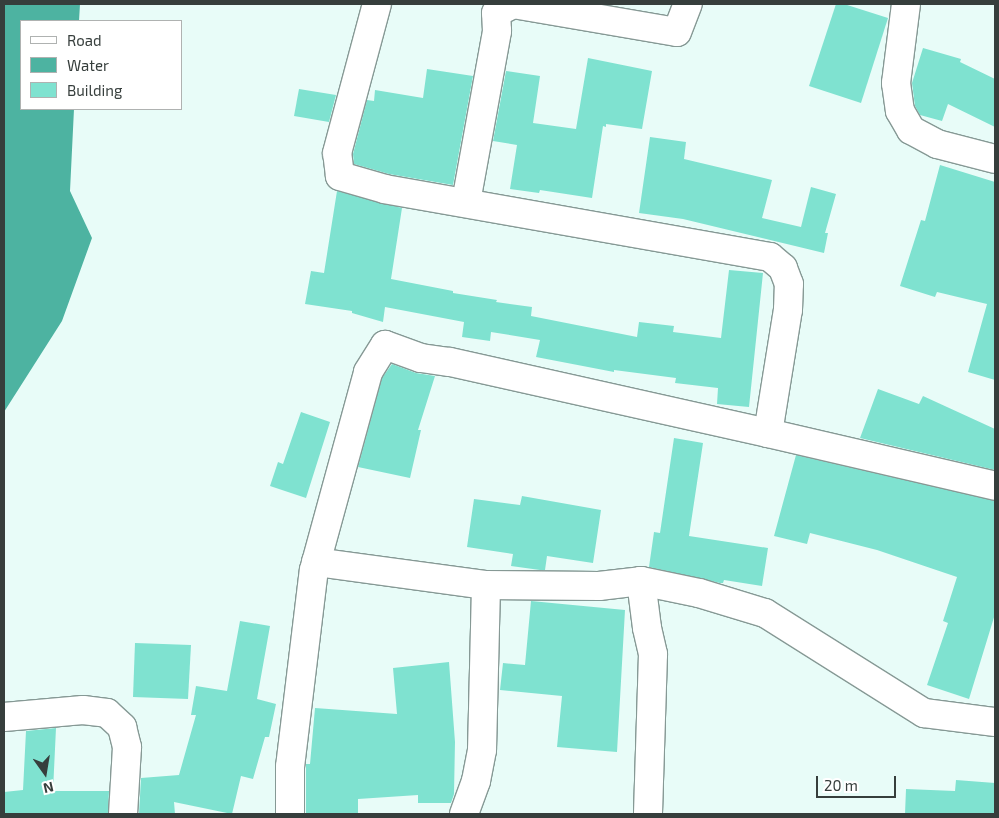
<!DOCTYPE html>
<html>
<head>
<meta charset="utf-8">
<style>
	body { margin:0 }
	#map { position:relative; width:999px; height:818px; overflow:hidden; background:#e8fcf8; font-family:"Exo 2",sans-serif }
	div>[style] { position:absolute }
	[style*='--x'] { left:calc(var(--x)*1px); top:calc(var(--y)*1px); width:calc(var(--w)*1px); rotate:calc(var(--a)*1deg) }
	.water>* { inset:0; background:#4db3a1 }
	.building>* { inset:0; background:#7fe2d0 }
	.roads { filter:drop-shadow(1px 0 #869995) drop-shadow(-1px 0 #869995) drop-shadow(0 1px #869995) drop-shadow(0 -1px #869995) }
	.street>* { height:28px; margin:-14px; padding:0 14px; transform-origin:14px; border-radius:14px; background:#fff }
	span { translate:-50% -50%; white-space:nowrap; text-align:center; line-height:1.15; -webkit-text-stroke:4px #fff; paint-order:stroke }
	.frame { position:absolute; inset:0; border:5px solid #363e3c; pointer-events:none }
	.legend { position:absolute; left:20px; top:20px; width:162px; height:90px; box-sizing:border-box; background:#fff; border:1px solid #afb2b1; margin:0; padding:6px 9px; list-style:none; font-size:15px; color:#363e3c }
	.legend li { display:flex; align-items:center; gap:10px; height:25px }
	.legend b { width:25px; border:1px solid #afb2b1 }
	.north { position:absolute; left:20px; top:748px; width:50px; height:50px; -webkit-text-stroke:4px #fff; paint-order:stroke; rotate:167deg; font-size:14px; font-weight:700; line-height:20px; text-align:center; color:#363e3c }
	.north::after { content:''; display:block; margin:auto; width:18px; height:22px; background:#363e3c; clip-path:polygon(50% 0,100% 100%,50% 72%,0 100%) }
	.scale { position:absolute; left:816px; top:776px; width:80px; height:22px; box-sizing:border-box; border:2px solid #363e3c; border-top:0; padding-left:6px; font-size:15px; line-height:18px; white-space:nowrap; color:#363e3c; -webkit-text-stroke:4px #fff; paint-order:stroke }
</style>
</head>
<body>
<div id="map">
	<div class="water">
		<div style="clip-path:polygon(4px 4px,80px 4px,79px 21px,21px 21px,21px 109px,74px 109px,70px 191px,92px 238px,62px 321px,4px 412px)"></div>
	</div>
	<div class="building">
		<div style="clip-path:polygon(836px 4px,844px 4px,888px 18px,861px 103px,809px 86px)"></div>
		<div style="clip-path:polygon(923px 48px,961px 59px,960px 62px,995px 79px,995px 127px,948px 104px,942px 121px,920px 115px,915px 106px,912px 83px)"></div>
		<div style="clip-path:polygon(588px 58px,652px 71px,642px 129px,606px 124px,606px 127px,603px 126px,592px 198px,540px 190px,539px 193px,510px 189px,517px 145px,493px 141px,506px 71px,540px 76px,533px 123px,576px 129px)"></div>
		<div style="clip-path:polygon(427px 69px,473px 76px,453px 185px,389px 174px,354px 164px,353px 154px,367px 100px,374px 101px,375px 90px,423px 98px)"></div>
		<div style="clip-path:polygon(299px 89px,336px 95px,329px 122px,294px 116px)"></div>
		<div style="clip-path:polygon(650px 137px,686px 142px,684px 159px,772px 180px,762px 218px,801px 227px,811px 187px,836px 194px,825px 233px,828px 233px,824px 253px,683px 219px,639px 213px)"></div>
		<div style="clip-path:polygon(940px 165px,995px 182px,995px 380px,968px 372px,987px 304px,937px 292px,935px 297px,900px 286px,921px 220px,925px 221px)"></div>
		<div style="clip-path:polygon(337px 191px,402px 208px,391px 279px,453px 291px,453px 293px,497px 300px,496px 302px,532px 307px,531px 316px,637px 337px,639px 322px,674px 326px,673px 332px,721px 338px,729px 270px,763px 273px,749px 407px,717px 404px,718px 388px,675px 383px,676px 378px,614px 370px,614px 372px,536px 357px,540px 340px,491px 332px,490px 341px,462px 337px,464px 322px,385px 307px,383px 322px,352px 313px,352px 311px,305px 304px,311px 271px,324px 273px)"></div>
		<div style="clip-path:polygon(392px 364px,416px 373px,435px 376px,418px 430px,421px 430px,410px 478px,358px 467px,382px 378px)"></div>
		<div style="clip-path:polygon(878px 389px,919px 404px,923px 396px,995px 429px,995px 470px,860px 438px)"></div>
		<div style="clip-path:polygon(301px 412px,330px 422px,306px 498px,270px 486px,278px 462px,283px 464px)"></div>
		<div style="clip-path:polygon(674px 438px,703px 443px,689px 536px,768px 548px,762px 586px,724px 580px,723px 583px,720px 583px,649px 567px,654px 532px,660px 533px)"></div>
		<div style="clip-path:polygon(796px 455px,995px 501px,995px 614px,969px 699px,927px 685px,948px 623px,943px 621px,957px 577px,877px 550px,810px 533px,807px 544px,774px 536px)"></div>
		<div style="clip-path:polygon(522px 496px,601px 510px,593px 563px,547px 556px,545px 570px,540px 570px,511px 566px,513px 554px,467px 547px,474px 499px,520px 505px)"></div>
		<div style="clip-path:polygon(531px 601px,625px 610px,617px 752px,557px 747px,562px 696px,500px 690px,503px 663px,525px 665px)"></div>
		<div style="clip-path:polygon(240px 621px,270px 626px,257px 699px,276px 704px,269px 737px,265px 737px,253px 779px,241px 776px,232px 814px,174px 802px,175px 814px,139px 814px,141px 778px,179px 775px,196px 715px,191px 715px,196px 686px,227px 691px)"></div>
		<div style="clip-path:polygon(135px 643px,191px 645px,188px 699px,133px 697px)"></div>
		<div style="clip-path:polygon(449px 662px,455px 742px,454px 794px,451px 803px,418px 803px,418px 795px,358px 799px,358px 814px,306px 814px,306px 764px,310px 764px,315px 708px,397px 714px,393px 668px)"></div>
		<div style="clip-path:polygon(56px 728px,53px 791px,109px 791px,108px 814px,4px 814px,4px 792px,23px 790px,26px 731px)"></div>
		<div style="clip-path:polygon(956px 780px,995px 783px,995px 814px,905px 814px,906px 789px,955px 791px)"></div>
	</div>
	<div class="roads">
		<div class="street">
			<div style="--x:906;--y:4;--w:80;--a:97.2"></div>
			<div style="--x:896;--y:83;--w:28;--a:82"></div>
			<div style="--x:900;--y:111;--w:22;--a:60"></div>
			<div style="--x:911;--y:130;--w:30;--a:28"></div>
			<div style="--x:937;--y:144;--w:60;--a:14.5"></div>
			<div style="--x:466;--y:202;--w:174;--a:-79.7"></div>
			<div style="--x:497;--y:31;--w:18;--a:-93"></div>
			<div style="--x:496;--y:13;--w:19;--a:-28"></div>
			<div style="--x:513;--y:4;--w:166;--a:9.7"></div>
			<div style="--x:677;--y:32;--w:30;--a:-69"></div>
			<div style="--x:768;--y:433;--w:233;--a:13.1"></div>
			<div style="--x:316;--y:562;--w:172;--a:7.7"></div>
			<div style="--x:486;--y:585;--w:113;--a:0.5"></div>
			<div style="--x:599;--y:586;--w:42;--a:-6.8"></div>
			<div style="--x:641;--y:581;--w:47;--a:82.7"></div>
			<div style="--x:647;--y:628;--w:27;--a:77"></div>
			<div style="--x:653;--y:654;--w:160;--a:91.8"></div>
			<div style="--x:641;--y:581;--w:59;--a:11.7"></div>
			<div style="--x:699;--y:593;--w:69;--a:16.9"></div>
			<div style="--x:765;--y:613;--w:188;--a:32.2"></div>
			<div style="--x:924;--y:713;--w:72;--a:7.2"></div>
			<div style="--x:4;--y:717;--w:79;--a:-5.1"></div>
			<div style="--x:83;--y:710;--w:24;--a:7"></div>
			<div style="--x:107;--y:713;--w:21;--a:43"></div>
			<div style="--x:122;--y:727;--w:21;--a:76"></div>
			<div style="--x:127;--y:747;--w:67;--a:93.4"></div>
			<div style="--x:290;--y:814;--w:47;--a:-90"></div>
			<div style="--x:290;--y:767;--w:198;--a:-83.1"></div>
			<div style="--x:314;--y:570;--w:205;--a:-74.7"></div>
			<div style="--x:368;--y:372;--w:32;--a:-58"></div>
			<div style="--x:385;--y:345;--w:38;--a:20"></div>
			<div style="--x:421;--y:358;--w:29;--a:8"></div>
			<div style="--x:450;--y:362;--w:326;--a:12.6"></div>
			<div style="--x:768;--y:433;--w:125;--a:-80.8"></div>
			<div style="--x:788;--y:310;--w:26;--a:-88"></div>
			<div style="--x:789;--y:284;--w:17;--a:-111"></div>
			<div style="--x:783;--y:268;--w:17;--a:-140"></div>
			<div style="--x:770;--y:257;--w:391;--a:-170"></div>
			<div style="--x:385;--y:189;--w:47;--a:-163.9"></div>
			<div style="--x:340;--y:176;--w:23;--a:-97"></div>
			<div style="--x:337;--y:153;--w:154;--a:-75"></div>
			<div style="--x:464;--y:814;--w:35;--a:-70"></div>
			<div style="--x:476;--y:781;--w:32;--a:-79"></div>
			<div style="--x:482;--y:750;--w:165;--a:-88.6"></div>
		</div>
	</div>
	<div class="frame"></div>
	<ul class="legend">
	<li><b style="height:6px;background:#fff"></b>Road</li>
	<li><b style="height:14px;background:#4db3a1"></b>Water</li>
	<li><b style="height:14px;background:#7fe2d0"></b>Building</li>
	</ul>
	<div class="north">N</div>
	<div class="scale">20 m</div>
</div>
</body>
</html>
